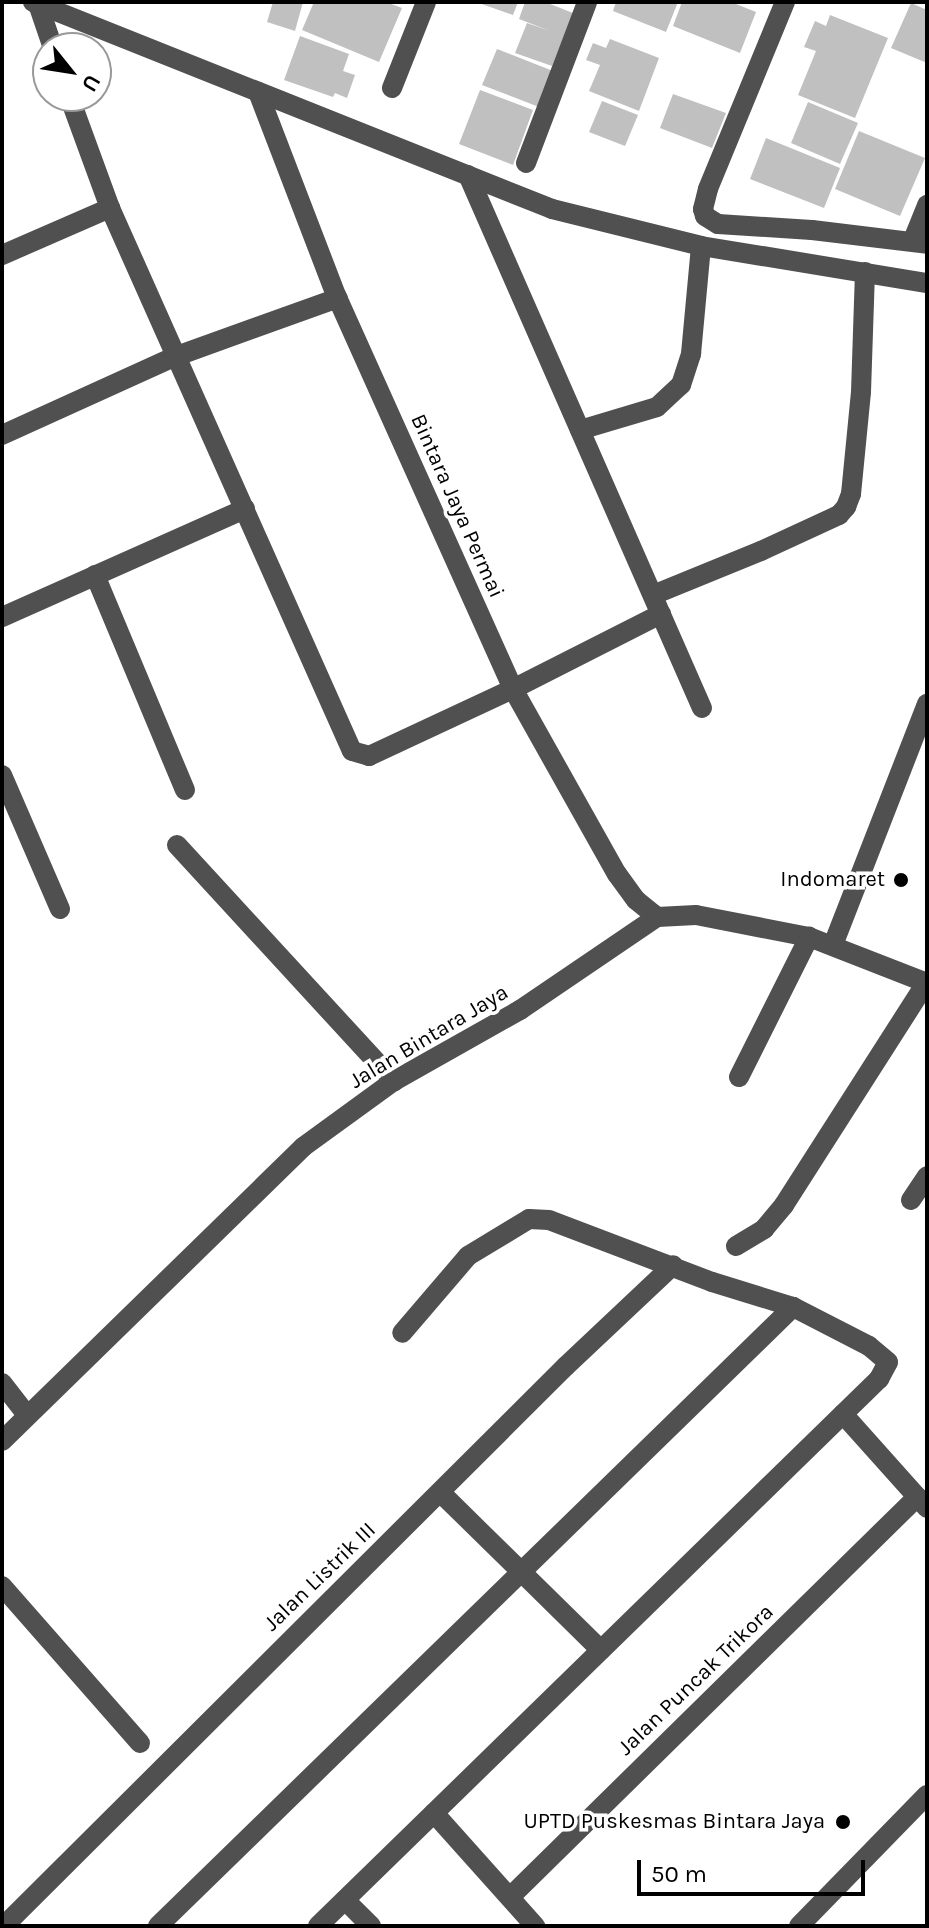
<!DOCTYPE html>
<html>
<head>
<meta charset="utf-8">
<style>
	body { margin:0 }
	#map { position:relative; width:929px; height:1928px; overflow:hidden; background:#fff; font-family:Karla,sans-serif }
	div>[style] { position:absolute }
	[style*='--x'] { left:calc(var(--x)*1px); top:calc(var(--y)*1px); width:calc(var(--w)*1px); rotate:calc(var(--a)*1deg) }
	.building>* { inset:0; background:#c0c0c0 }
	.minor>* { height:20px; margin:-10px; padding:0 10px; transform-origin:10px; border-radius:10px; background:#505050 }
	.dots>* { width:22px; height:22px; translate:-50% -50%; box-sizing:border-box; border:4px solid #fff; border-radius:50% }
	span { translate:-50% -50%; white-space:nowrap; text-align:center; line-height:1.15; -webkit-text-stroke:7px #fff; paint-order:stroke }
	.street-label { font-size:22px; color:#000 }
	.poi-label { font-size:22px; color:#000 }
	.right { translate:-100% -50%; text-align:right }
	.frame { position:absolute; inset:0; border:4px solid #000; pointer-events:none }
	.north { position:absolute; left:32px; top:32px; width:80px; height:80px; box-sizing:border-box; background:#fff; border:2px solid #999; border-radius:50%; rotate:120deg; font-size:22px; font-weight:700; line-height:32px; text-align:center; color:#000 }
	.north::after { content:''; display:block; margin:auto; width:28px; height:36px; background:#000; clip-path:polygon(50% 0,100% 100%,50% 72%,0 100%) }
	.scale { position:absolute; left:637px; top:1860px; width:228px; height:36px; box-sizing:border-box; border:4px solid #000; border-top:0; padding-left:10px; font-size:24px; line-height:28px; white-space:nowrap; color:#000; -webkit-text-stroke:6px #fff; paint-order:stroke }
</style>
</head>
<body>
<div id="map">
	<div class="building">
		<div style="clip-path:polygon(273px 2px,303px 2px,295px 31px,267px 22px)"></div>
		<div style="clip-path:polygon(314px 2px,386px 2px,402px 8px,379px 62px,302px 30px)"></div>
		<div style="clip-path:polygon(476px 2px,518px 2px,513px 15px)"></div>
		<div style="clip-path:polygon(525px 2px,545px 2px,573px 13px,552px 66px,515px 53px,527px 23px,550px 31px,519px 19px)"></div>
		<div style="clip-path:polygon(616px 2px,678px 2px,666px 32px,613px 11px)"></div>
		<div style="clip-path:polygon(682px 2px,731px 2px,756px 12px,740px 53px,673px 26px)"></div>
		<div style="clip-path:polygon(911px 3px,927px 10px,927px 63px,891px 48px)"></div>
		<div style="clip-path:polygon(830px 15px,888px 38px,855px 118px,798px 95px,816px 51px,804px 47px,815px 21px,826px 26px)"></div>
		<div style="clip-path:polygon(300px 36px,349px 54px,343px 71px,355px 75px,347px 98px,335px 93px,333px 97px,284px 80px)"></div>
		<div style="clip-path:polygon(610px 39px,659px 58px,639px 111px,589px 91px,600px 65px,586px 60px,593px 43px,606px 48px)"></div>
		<div style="clip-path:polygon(497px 49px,553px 71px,539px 107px,482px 85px)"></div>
		<div style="clip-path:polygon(480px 90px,533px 110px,513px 165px,459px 144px)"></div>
		<div style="clip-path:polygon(673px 94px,726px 113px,712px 148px,660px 128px)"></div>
		<div style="clip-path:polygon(602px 101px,638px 115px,625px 146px,589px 132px)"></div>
		<div style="clip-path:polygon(808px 102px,858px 123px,840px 164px,791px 143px)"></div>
		<div style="clip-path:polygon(859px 131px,925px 158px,900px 216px,835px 189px)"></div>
		<div style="clip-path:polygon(766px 138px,840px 168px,824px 208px,750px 179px)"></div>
	</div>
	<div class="minor">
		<div style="--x:33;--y:2;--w:559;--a:21.74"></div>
		<div style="--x:552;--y:209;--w:154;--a:13.9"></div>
		<div style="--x:701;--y:246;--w:229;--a:9.3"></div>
		<div style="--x:785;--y:2;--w:202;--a:112.4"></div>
		<div style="--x:708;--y:189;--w:21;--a:104"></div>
		<div style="--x:703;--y:209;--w:7;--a:74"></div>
		<div style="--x:705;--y:216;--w:15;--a:32"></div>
		<div style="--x:718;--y:224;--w:94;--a:3.7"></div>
		<div style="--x:812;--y:230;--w:116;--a:6.9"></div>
		<div style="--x:38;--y:4;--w:46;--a:71.2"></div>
		<div style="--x:392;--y:88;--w:92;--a:-68.4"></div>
		<div style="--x:258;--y:92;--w:217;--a:69"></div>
		<div style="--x:336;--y:295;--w:432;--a:65.8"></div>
		<div style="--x:513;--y:689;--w:212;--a:60.7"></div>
		<div style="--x:617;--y:874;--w:32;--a:54"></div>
		<div style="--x:636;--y:900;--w:27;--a:39"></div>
		<div style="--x:69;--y:96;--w:119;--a:69.9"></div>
		<div style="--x:110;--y:208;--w:594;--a:65.98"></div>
		<div style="--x:352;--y:751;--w:18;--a:16"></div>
		<div style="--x:369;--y:756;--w:159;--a:-25"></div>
		<div style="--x:513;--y:689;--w:166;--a:-26.9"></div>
		<div style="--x:526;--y:163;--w:172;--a:-69.2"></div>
		<div style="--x:468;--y:175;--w:582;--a:66.3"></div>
		<div style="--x:913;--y:240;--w:38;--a:-68"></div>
		<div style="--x:2;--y:255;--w:118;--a:-23.5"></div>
		<div style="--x:580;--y:430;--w:80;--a:-16.6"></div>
		<div style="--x:657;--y:407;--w:33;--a:-43"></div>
		<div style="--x:681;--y:385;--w:33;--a:-72"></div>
		<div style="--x:691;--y:354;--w:108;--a:-84.7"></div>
		<div style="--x:2;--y:435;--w:189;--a:-24.4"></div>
		<div style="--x:174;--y:357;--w:174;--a:-19.8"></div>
		<div style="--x:95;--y:575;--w:233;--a:67.3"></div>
		<div style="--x:653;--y:595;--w:117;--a:-22.2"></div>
		<div style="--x:761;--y:551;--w:86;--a:-24.8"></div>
		<div style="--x:839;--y:515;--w:11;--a:-49"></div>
		<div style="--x:846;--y:507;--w:14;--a:-69"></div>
		<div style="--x:851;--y:494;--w:102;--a:-84.4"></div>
		<div style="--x:861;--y:392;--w:120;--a:-88.1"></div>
		<div style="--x:2;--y:617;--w:266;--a:-24"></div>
		<div style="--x:2;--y:775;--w:146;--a:66.6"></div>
		<div style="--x:177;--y:845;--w:321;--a:47.4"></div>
		<div style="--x:833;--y:945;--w:259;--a:-68.7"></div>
		<div style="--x:739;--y:1077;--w:157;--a:-63.4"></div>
		<div style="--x:911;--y:1200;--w:29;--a:-56"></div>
		<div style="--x:736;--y:1246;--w:33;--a:-31"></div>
		<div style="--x:764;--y:1229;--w:31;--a:-50"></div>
		<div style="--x:784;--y:1205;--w:264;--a:-57.4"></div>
		<div style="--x:2;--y:1383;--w:41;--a:52"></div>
		<div style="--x:843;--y:1414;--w:126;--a:48.2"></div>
		<div style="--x:2;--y:1441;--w:421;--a:-44.3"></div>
		<div style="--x:303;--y:1147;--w:112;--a:-36"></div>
		<div style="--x:394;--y:1081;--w:145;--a:-29.4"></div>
		<div style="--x:520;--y:1010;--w:166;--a:-34.2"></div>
		<div style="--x:657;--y:917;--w:39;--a:-3"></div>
		<div style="--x:696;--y:915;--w:115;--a:11"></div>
		<div style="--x:809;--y:937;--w:127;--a:21.3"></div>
		<div style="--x:441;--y:1493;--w:224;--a:44.5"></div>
		<div style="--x:2;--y:1586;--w:209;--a:48.7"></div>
		<div style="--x:434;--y:1813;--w:152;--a:48.2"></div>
		<div style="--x:510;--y:1897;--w:571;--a:-44.5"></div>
		<div style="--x:345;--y:1900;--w:37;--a:45"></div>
		<div style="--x:4;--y:1926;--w:793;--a:-44.9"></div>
		<div style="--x:566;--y:1366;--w:147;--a:-43.3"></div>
		<div style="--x:158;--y:1926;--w:887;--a:-44.27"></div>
		<div style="--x:318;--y:1926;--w:784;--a:-44.28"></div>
		<div style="--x:879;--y:1379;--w:19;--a:-62"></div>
		<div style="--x:888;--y:1362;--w:25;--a:-140"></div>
		<div style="--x:869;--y:1346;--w:85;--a:-152.8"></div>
		<div style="--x:793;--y:1307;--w:85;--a:-162.8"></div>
		<div style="--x:712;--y:1282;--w:174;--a:-159.2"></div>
		<div style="--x:549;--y:1220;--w:20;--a:-177"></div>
		<div style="--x:529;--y:1219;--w:71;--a:148.8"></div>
		<div style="--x:468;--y:1256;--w:101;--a:130.6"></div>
		<div style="--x:799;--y:1926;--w:183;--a:-45.7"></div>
	</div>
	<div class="dots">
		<div style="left:901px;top:880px;background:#000"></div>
		<div style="left:843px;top:1822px;background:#000"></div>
	</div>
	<div class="street-label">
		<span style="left:457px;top:506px;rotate:66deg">Bintara Jaya Permai</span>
		<span style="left:429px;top:1037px;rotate:-31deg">Jalan Bintara Jaya</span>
		<span style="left:320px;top:1577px;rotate:-44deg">Jalan Listrik III</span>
		<span style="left:696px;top:1680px;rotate:-44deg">Jalan Puncak Trikora</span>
	</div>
	<div class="poi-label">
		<span class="right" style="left:885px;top:880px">Indomaret</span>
		<span class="right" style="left:825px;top:1822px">UPTD Puskesmas Bintara Jaya</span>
	</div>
	<div class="frame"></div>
	<div class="north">U</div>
	<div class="scale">50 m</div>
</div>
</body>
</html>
